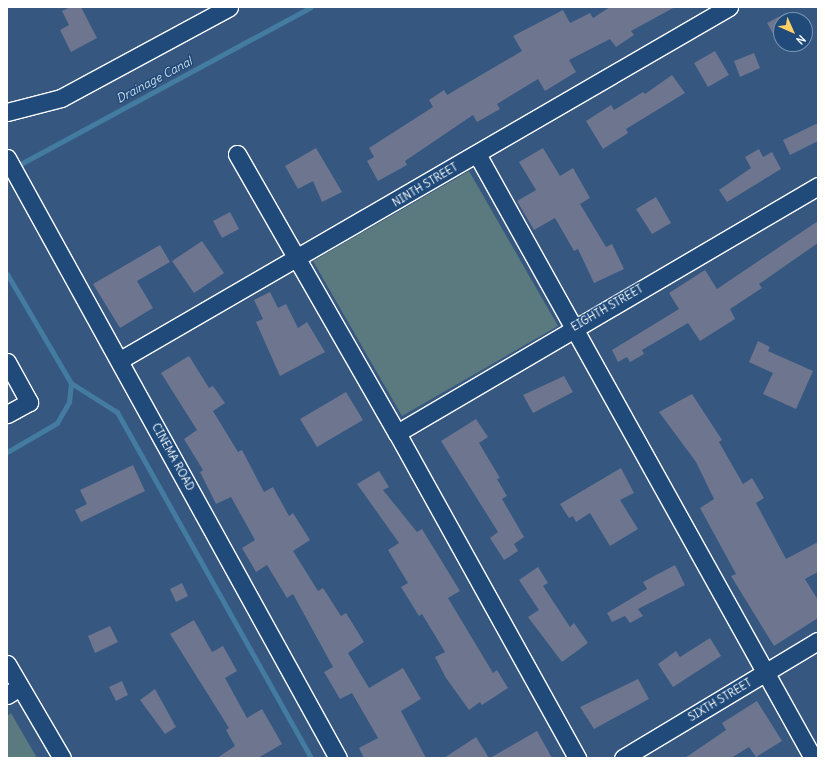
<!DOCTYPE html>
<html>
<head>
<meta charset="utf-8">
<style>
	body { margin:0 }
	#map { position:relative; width:825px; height:765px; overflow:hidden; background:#365780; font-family:Delius,sans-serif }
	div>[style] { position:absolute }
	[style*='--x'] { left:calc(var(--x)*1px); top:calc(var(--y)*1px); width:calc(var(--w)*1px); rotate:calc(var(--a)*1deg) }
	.green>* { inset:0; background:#5a7a7f }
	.stream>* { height:5px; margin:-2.5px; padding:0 2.5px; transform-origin:2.5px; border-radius:2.5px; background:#447ba0 }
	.building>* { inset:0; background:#6d758f }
	.roads { filter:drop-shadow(1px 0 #fff) drop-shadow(-1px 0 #fff) drop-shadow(0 1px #fff) drop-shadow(0 -1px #fff) }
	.minor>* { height:17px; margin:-8.5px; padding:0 8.5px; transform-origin:8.5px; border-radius:8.5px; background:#1f4a7a }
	span { translate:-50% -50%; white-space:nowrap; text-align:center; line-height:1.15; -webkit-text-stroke:3px #1f4a7a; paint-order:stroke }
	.street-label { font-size:11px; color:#fff }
	.water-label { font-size:12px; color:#d0dee7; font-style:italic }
	.frame { position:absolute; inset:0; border:8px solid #fff; pointer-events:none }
	.north { position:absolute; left:773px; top:12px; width:40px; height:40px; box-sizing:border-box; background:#1f4a7a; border:1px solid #7992af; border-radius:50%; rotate:135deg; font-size:11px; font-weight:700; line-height:16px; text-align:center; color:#fff }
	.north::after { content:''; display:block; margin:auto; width:14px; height:18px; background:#ffd166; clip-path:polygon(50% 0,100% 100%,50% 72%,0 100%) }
</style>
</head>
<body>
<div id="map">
	<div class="green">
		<div style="clip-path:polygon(469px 171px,558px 326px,402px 416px,313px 261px)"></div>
		<div style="clip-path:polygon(11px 713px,37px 758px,7px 758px,7px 716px)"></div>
	</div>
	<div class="stream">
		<div style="--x:15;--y:167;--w:336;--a:-28.4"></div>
		<div style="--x:7;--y:274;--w:126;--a:59.6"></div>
		<div style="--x:71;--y:383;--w:19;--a:96"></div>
		<div style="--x:69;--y:402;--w:24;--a:120"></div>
		<div style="--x:57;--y:423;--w:58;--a:149.9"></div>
		<div style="--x:71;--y:383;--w:54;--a:32.2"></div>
		<div style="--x:117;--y:412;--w:397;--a:60.7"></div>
	</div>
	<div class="building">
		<div style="clip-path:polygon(70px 7px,81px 7px,97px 38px,71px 52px,60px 30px,69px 25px,62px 11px)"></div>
		<div style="clip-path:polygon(610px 7px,675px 7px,631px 31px,634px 35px,616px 47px,610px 39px,569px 60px,576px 72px,545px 91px,538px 79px,497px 104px,500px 109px,477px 122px,473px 115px,405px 161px,407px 165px,378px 181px,367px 161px,374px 157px,369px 148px,433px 107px,429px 100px,444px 90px,447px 95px,522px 51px,513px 36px,563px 10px,570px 23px,590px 13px,593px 18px)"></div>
		<div style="clip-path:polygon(786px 13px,790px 20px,781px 20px,778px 43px,767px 23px)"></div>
		<div style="clip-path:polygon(715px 51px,729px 75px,708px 87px,694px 63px)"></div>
		<div style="clip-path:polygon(754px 53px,760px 68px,740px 77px,734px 61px)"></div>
		<div style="clip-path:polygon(672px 75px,685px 93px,626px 129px,628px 133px,603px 149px,586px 121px,611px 105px,614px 110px,643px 92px,645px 94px)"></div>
		<div style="clip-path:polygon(818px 123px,818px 141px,790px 155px,783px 140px)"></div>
		<div style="clip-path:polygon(316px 148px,342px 192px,322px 202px,313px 181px,298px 189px,285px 166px)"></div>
		<div style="clip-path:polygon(543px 148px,560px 176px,573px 168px,590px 198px,580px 204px,606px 247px,612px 244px,624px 269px,594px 283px,578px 249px,574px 251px,555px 218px,534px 230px,517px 201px,536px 190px,519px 162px)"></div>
		<div style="clip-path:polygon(759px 149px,763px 157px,772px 152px,781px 169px,727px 202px,719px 190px,751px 168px,745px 157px)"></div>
		<div style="clip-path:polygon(656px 197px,671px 223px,652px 234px,636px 209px)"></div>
		<div style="clip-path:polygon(230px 212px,239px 229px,222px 238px,213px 221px)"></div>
		<div style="clip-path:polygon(818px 221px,818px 243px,759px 284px,762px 288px,730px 309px,735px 319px,700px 341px,688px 323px,642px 350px,644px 354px,630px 362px,627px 357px,618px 362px,612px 350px,679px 309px,669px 293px,705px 270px,717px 289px)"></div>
		<div style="clip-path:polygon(202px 241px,224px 273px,194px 293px,172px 261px)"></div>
		<div style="clip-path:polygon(160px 245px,170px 262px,137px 281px,153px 308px,120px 328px,93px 284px)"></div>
		<div style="clip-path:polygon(270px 292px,278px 308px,286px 304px,298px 328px,307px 322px,325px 352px,280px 376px,256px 322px,263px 319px,254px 300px)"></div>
		<div style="clip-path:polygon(758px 341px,770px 347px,768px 351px,813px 371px,796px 409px,763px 394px,773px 373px,749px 362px)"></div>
		<div style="clip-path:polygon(189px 356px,209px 388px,213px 386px,225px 403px,213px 411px,238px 452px,242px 450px,264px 492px,273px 487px,289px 516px,293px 513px,310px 540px,293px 551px,318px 591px,323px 588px,341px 616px,346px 613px,364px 642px,348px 653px,369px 688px,403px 668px,421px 699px,401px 711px,426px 758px,364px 758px,359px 748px,378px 738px,352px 693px,340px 699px,324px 672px,333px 667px,293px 594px,287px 598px,267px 565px,256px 572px,242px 548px,255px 540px,231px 497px,216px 504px,200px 472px,203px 470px,184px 439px,197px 430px,161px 373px)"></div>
		<div style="clip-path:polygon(564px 376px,573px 392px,533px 413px,523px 395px)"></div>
		<div style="clip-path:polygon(346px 392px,363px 420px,317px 447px,300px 419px)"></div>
		<div style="clip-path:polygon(692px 394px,722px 440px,719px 442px,743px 484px,752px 478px,764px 498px,756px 503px,786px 559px,818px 542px,818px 572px,805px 579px,818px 600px,818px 618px,774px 646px,731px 576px,736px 574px,700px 508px,714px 499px,696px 462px,659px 412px)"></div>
		<div style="clip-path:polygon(476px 419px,488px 437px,479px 443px,500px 478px,497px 479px,507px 496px,502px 499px,524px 537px,514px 544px,518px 551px,504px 560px,490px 538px,498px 532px,441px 441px)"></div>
		<div style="clip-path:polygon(133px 465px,145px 491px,81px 522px,75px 510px,87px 504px,80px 490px)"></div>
		<div style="clip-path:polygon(621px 468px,634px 493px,620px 500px,638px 529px,610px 546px,590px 513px,576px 522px,573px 516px,569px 518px,560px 504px)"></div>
		<div style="clip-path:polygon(379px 471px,389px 487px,383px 490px,417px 532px,422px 529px,460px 591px,448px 598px,493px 673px,497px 670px,508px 688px,482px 705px,480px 702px,469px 710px,446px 678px,435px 657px,445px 652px,422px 614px,419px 616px,401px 587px,408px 583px,388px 550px,399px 543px,357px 484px)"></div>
		<div style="clip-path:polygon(675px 565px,685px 585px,638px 609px,643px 616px,630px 623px,625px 616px,612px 622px,607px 613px,647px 589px,643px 582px)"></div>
		<div style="clip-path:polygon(538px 567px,548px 583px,543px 586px,570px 627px,574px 623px,588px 643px,562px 662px,528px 617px,539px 610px,519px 580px)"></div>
		<div style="clip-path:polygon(182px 583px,188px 596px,176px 602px,170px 589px)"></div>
		<div style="clip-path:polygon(194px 620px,212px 652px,223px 646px,237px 671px,225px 678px,247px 718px,262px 709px,282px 744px,258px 758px,217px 758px,235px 746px,226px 730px,229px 728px,170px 634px)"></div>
		<div style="clip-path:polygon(110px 626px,118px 642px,95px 653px,88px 636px)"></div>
		<div style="clip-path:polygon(710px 638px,721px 656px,673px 687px,658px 664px,676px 651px,680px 657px)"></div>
		<div style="clip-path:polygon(638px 679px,649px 699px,594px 729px,580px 707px)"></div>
		<div style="clip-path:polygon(122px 681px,128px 695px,116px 701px,109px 687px)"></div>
		<div style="clip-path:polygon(155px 689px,176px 727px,165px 734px,140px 700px)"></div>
		<div style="clip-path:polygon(757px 701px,782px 741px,756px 757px,749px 747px,731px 758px,685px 758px,726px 730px,722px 723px)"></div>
		<div style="clip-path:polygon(537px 731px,552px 758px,490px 758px)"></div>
		<div style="clip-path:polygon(476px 737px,489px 758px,444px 758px)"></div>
	</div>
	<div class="roads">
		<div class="minor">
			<div style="--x:7;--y:112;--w:56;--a:-14.5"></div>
			<div style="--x:61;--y:98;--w:191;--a:-28.4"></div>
			<div style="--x:237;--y:154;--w:322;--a:60.2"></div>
			<div style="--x:397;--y:433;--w:372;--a:61"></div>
			<div style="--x:477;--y:154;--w:691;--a:60.91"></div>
			<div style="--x:7;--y:158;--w:685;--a:61.12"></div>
			<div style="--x:120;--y:360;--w:704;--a:-30.1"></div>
			<div style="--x:7;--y:362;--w:46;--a:61.2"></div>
			<div style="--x:29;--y:402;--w:25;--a:151"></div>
			<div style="--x:397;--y:433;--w:488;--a:-30.4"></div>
			<div style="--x:7;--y:664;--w:109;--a:59.7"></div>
			<div style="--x:7;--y:695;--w:15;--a:-32"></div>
			<div style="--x:623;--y:758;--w:227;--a:-31"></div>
		</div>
	</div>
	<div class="street-label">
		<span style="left:425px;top:185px;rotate:-31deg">NINTH STREET</span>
		<span style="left:607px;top:308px;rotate:-30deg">EIGHTH STREET</span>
		<span style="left:173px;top:457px;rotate:61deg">CINEMA ROAD</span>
		<span style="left:720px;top:700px;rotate:-31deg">SIXTH STREET</span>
	</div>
	<div class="water-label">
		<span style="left:154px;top:80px;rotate:-28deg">Drainage Canal</span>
	</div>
	<div class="frame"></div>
	<div class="north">N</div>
</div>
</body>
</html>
